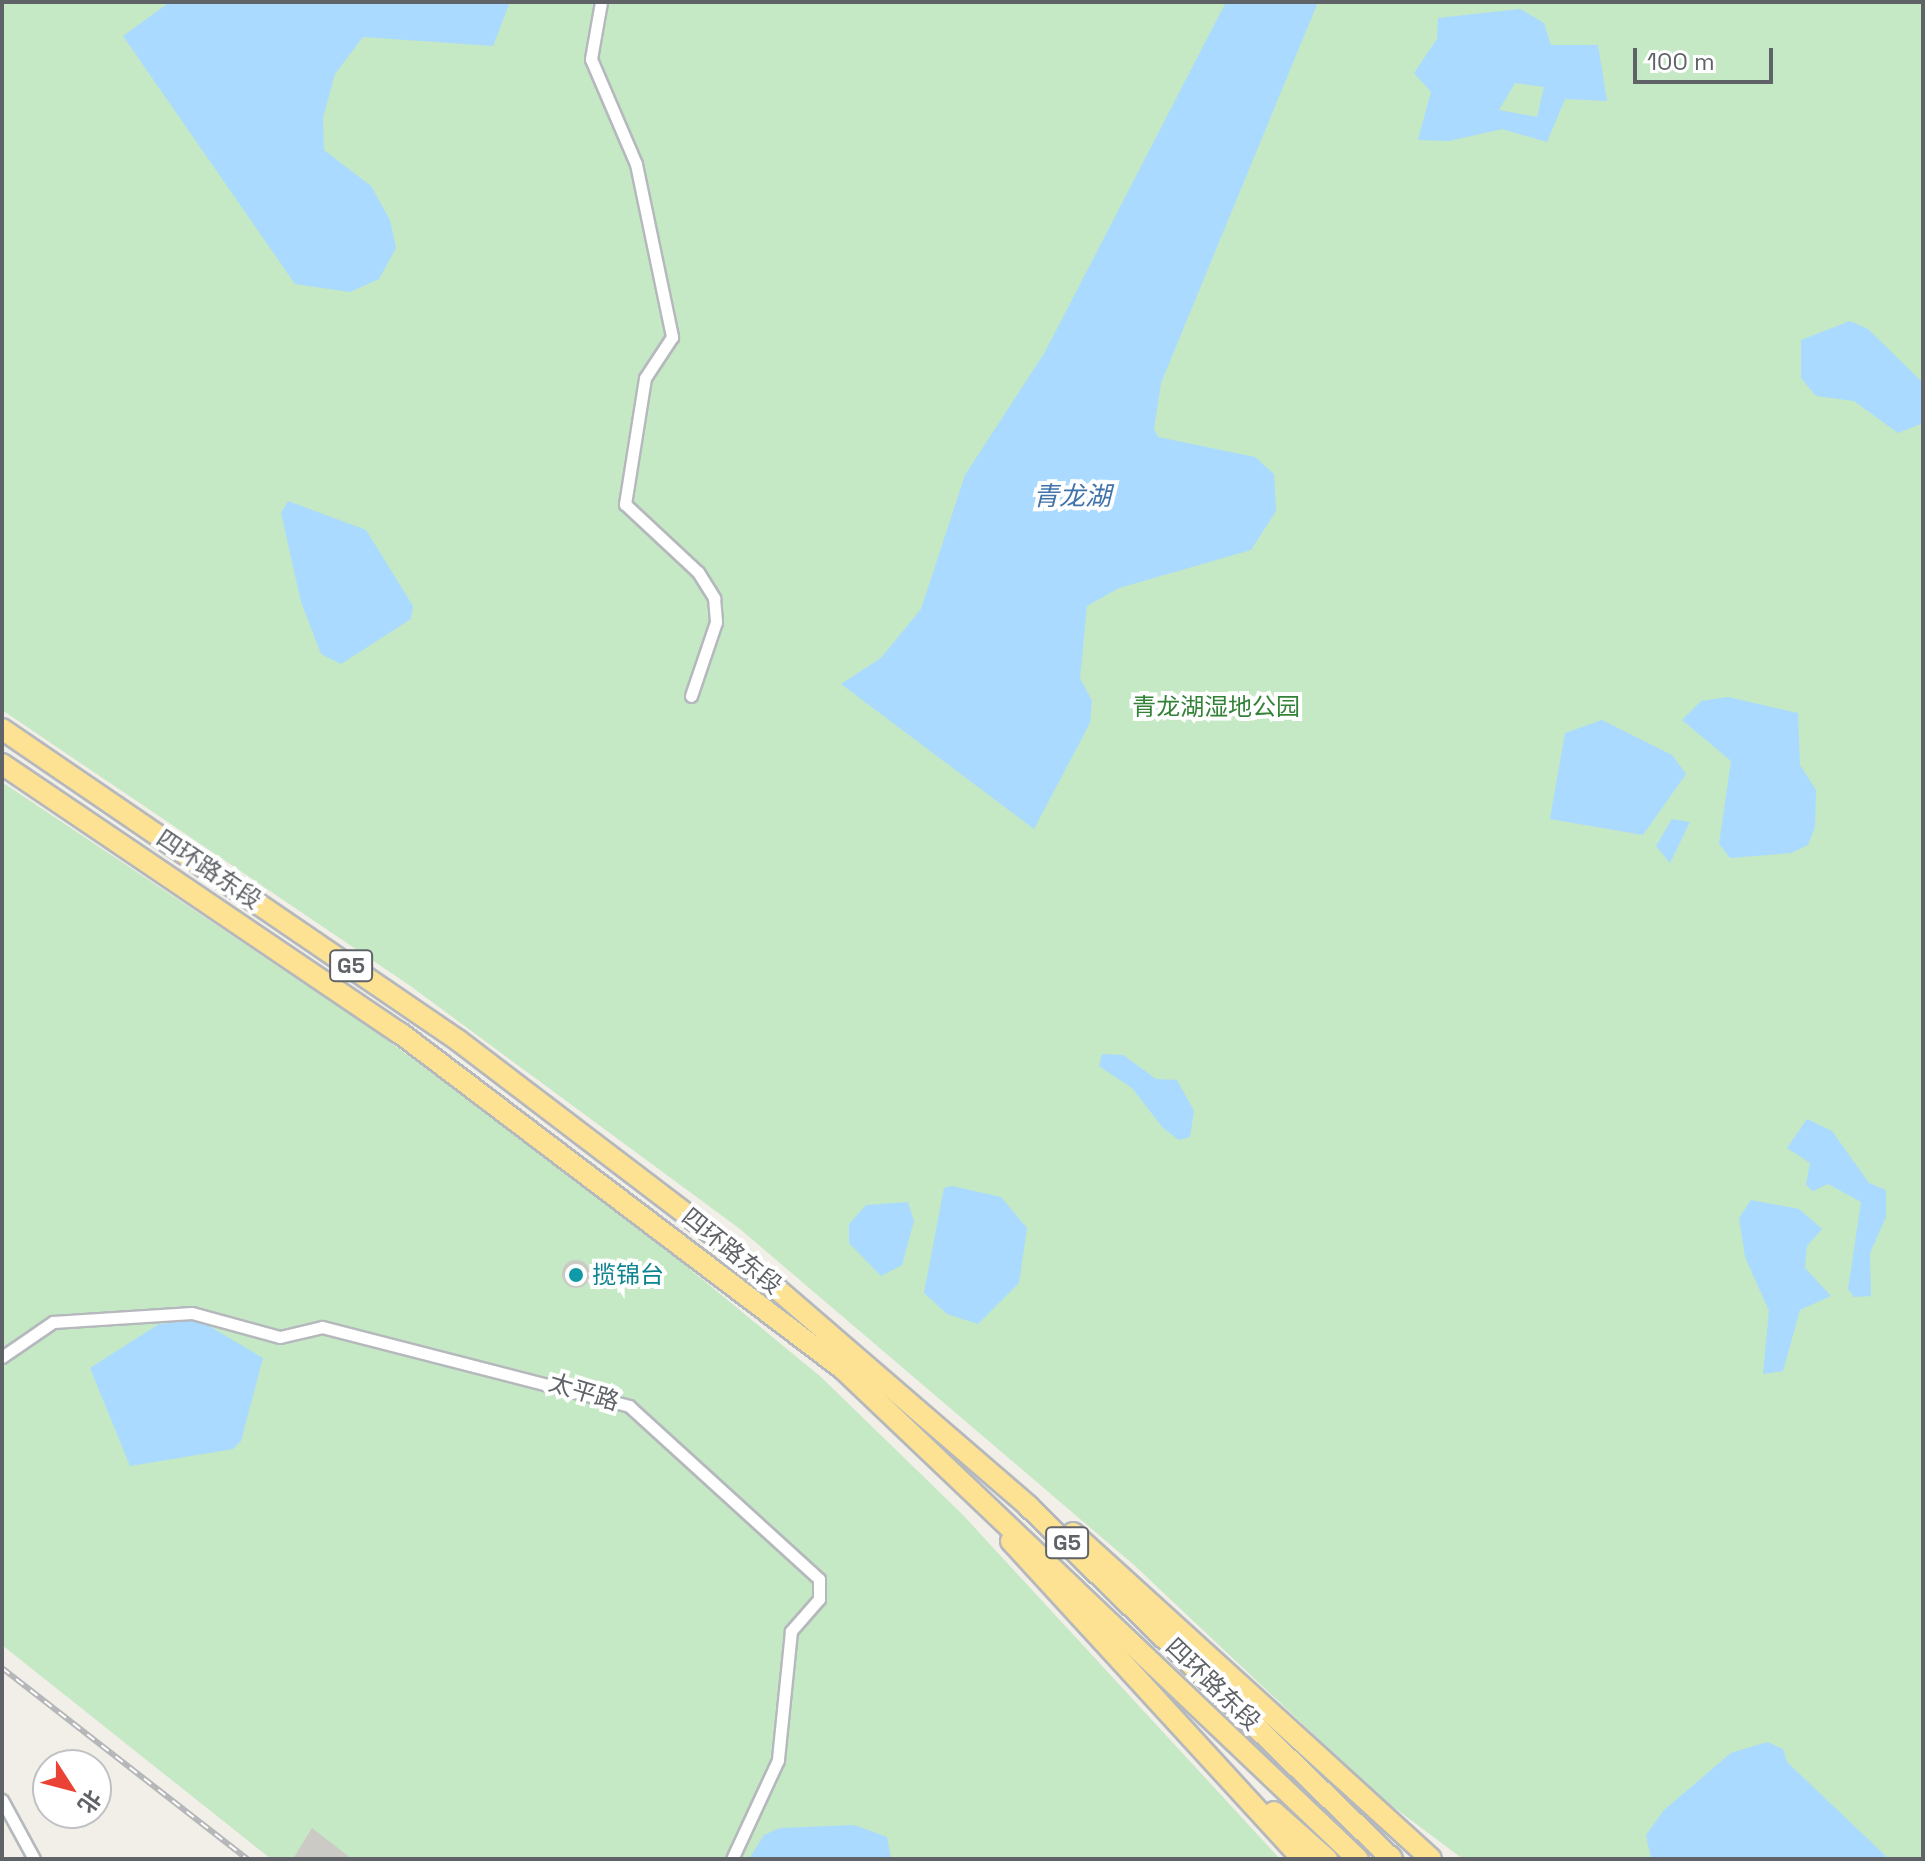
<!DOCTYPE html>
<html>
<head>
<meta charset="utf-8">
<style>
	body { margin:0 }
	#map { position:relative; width:1925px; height:1861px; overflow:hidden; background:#f1efe8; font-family:"Space Grotesk","Noto Sans SC",sans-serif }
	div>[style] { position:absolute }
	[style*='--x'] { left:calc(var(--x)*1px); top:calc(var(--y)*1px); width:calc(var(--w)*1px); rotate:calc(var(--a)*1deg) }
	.green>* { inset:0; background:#c5e8c5 }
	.water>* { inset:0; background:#aadaff }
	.building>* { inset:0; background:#cccac5 }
	.round { border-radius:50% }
	.roads { filter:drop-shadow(2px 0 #b5b8bc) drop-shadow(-2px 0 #b5b8bc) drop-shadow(0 2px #b5b8bc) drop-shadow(0 -2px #b5b8bc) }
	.street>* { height:11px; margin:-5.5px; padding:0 5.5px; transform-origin:5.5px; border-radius:5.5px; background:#fff }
	.highway>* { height:20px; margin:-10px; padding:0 10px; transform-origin:10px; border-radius:10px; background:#fde293 }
	.rail>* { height:6px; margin-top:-3px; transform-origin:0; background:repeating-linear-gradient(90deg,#fff 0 9px,#b6b7b8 0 18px); box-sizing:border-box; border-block:2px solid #b6b7b8 }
	.dots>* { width:22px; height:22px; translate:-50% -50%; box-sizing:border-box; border:4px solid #fff; border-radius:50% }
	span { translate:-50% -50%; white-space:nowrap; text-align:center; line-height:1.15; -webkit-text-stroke:8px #fff; paint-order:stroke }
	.shield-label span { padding:2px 6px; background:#fff; border:2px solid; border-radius:6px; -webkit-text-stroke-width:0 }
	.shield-label { font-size:22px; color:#5f6368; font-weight:700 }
	.park-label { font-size:24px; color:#348238 }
	.street-label { font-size:24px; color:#5f6368 }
	.culture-label { font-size:24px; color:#0d838f }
	.left { translate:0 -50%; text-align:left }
	.water-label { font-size:26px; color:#4174aa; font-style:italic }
	.frame { position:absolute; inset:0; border:4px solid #5f6368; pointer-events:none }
	.north { position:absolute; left:32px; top:1749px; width:80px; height:80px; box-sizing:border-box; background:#fff; border:2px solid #bfc1c3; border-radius:50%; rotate:126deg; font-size:22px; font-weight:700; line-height:32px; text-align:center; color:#5f6368 }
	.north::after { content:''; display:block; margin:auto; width:28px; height:36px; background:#ea4335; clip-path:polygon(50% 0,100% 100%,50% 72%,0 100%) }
	.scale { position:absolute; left:1633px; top:48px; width:140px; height:36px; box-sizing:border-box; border:4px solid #5f6368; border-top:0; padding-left:10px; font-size:24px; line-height:28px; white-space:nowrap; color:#5f6368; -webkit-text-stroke:6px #fff; paint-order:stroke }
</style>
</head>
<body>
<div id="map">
	<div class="green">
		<div style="clip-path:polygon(2px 2px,1923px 2px,1923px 1859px,1463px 1859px,1380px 1797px,1134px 1565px,740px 1229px,409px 985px,2px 710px)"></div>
		<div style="clip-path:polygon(2px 782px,372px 1029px,618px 1210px,821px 1377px,963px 1515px,1280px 1859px,271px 1859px,2px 1645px)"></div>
	</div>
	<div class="water">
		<div style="clip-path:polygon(170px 2px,510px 2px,493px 46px,363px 37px,335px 74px,323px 118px,324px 150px,371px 186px,390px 220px,396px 248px,379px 279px,350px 292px,295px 284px,123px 36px)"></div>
		<div style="clip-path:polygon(1226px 2px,1318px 2px,1161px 383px,1154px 429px,1158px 437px,1255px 457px,1274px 474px,1276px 511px,1251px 550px,1119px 588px,1087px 606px,1080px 678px,1092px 701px,1090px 723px,1034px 829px,841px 684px,881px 658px,921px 609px,965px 475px,1045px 352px)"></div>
		<div style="clip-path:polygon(evenodd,1520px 9px,1544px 23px,1551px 45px,1598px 45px,1607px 101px,1565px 99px,1547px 142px,1502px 129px,1449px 141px,1418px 140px,1431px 92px,1414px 73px,1437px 39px,1438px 18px,1520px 9px,1515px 83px,1544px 87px,1537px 117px,1499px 110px,1515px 83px)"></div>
		<div style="clip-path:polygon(1850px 321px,1868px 329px,1923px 383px,1923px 423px,1898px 433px,1854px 401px,1816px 396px,1801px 378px,1801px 340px)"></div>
		<div style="clip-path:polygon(288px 501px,366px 530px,413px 606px,411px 619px,341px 664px,321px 654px,301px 602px,281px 513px)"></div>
		<div style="clip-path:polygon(1728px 697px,1798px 713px,1800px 765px,1816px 790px,1815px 827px,1808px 845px,1791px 853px,1730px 858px,1719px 844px,1731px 761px,1682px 720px,1701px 701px)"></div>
		<div style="clip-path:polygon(1602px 720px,1672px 755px,1686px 774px,1643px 835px,1550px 819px,1565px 733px)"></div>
		<div style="clip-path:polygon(1672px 819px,1690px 822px,1670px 863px,1656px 846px)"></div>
		<div style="clip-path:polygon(1102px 1054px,1123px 1055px,1156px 1079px,1177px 1080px,1194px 1111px,1190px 1137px,1179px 1140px,1163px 1128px,1132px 1088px,1099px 1066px)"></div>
		<div style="clip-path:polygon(1807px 1119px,1832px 1131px,1869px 1183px,1886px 1190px,1886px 1217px,1870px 1253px,1871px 1296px,1854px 1297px,1848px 1289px,1861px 1202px,1828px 1184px,1813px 1191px,1806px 1185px,1810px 1163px,1787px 1148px)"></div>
		<div style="clip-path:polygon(952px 1186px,1001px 1197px,1027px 1228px,1019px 1283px,978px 1324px,947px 1314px,924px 1293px,944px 1188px)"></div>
		<div style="clip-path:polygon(1751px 1200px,1799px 1209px,1822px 1229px,1807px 1246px,1805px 1268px,1831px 1296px,1800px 1310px,1783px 1371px,1763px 1374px,1769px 1311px,1745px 1257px,1739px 1218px)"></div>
		<div style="clip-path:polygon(908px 1202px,914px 1221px,902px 1265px,881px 1276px,849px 1243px,849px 1224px,866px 1205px)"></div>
		<div style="clip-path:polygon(199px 1320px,263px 1358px,241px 1441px,233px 1449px,130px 1466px,90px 1368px,159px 1324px)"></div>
		<div style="clip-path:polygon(1767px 1742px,1783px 1749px,1787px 1762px,1889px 1859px,1651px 1859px,1646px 1835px,1664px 1810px,1731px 1753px)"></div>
		<div style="clip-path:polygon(854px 1825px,887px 1837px,891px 1859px,749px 1859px,764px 1835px,780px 1828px)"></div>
	</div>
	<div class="building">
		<div class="round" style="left:562px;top:1260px;width:28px;height:28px"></div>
		<div style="clip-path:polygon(312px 1828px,352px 1859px,293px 1859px)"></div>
	</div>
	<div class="roads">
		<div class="street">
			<div style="--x:601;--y:2;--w:58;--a:100"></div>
			<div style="--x:591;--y:59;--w:114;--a:66.8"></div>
			<div style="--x:636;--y:164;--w:177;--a:78.2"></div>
			<div style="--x:672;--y:337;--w:49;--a:123.4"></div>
			<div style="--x:645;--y:378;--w:128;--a:99"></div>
			<div style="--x:625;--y:504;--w:100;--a:43"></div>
			<div style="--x:698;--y:572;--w:31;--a:58"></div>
			<div style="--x:714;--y:598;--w:24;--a:85"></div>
			<div style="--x:716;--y:622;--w:78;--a:108.7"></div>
			<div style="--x:2;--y:1357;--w:62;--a:-34.5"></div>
			<div style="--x:53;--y:1322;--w:139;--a:-3.7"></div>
			<div style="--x:192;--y:1313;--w:91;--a:15.3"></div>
			<div style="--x:280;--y:1337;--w:43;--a:-13.4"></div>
			<div style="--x:322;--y:1327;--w:317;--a:14.4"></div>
			<div style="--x:629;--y:1406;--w:257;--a:42.3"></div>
			<div style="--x:819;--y:1579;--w:20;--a:90"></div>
			<div style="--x:819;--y:1599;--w:43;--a:131.2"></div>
			<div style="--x:791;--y:1631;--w:130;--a:95.8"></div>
			<div style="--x:778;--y:1760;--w:109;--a:114.9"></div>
			<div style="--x:2;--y:1800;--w:67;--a:61.5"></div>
		</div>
		<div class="highway">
			<div style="--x:2;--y:729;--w:553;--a:34.32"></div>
			<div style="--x:459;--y:1041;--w:335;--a:37.3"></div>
			<div style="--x:725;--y:1244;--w:401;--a:40.8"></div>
			<div style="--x:1028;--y:1506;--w:507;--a:44.12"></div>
			<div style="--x:2;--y:764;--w:480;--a:34.1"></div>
			<div style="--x:400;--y:1033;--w:556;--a:37.18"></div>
			<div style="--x:843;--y:1369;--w:711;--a:43.58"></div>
			<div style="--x:1073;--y:1533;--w:484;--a:42.3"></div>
			<div style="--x:1011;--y:1541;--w:431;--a:47.5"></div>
			<div style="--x:1274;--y:1812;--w:71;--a:41.6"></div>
		</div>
	</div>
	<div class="rail">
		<div style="--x:2;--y:1668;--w:311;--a:37.9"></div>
	</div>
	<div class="dots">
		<div style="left:576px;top:1275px;background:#0f9aa8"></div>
	</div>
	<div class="shield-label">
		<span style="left:351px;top:966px">G5</span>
		<span style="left:1067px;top:1543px">G5</span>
	</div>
	<div class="park-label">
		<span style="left:1216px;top:707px">青龙湖湿地公园</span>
	</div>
	<div class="street-label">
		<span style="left:209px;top:869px;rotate:34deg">四环路东段</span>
		<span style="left:732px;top:1251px;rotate:39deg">四环路东段</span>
		<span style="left:584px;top:1392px;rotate:17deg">太平路</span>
		<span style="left:1213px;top:1684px;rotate:44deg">四环路东段</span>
	</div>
	<div class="culture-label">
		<span class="left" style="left:592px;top:1275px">揽锦台</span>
	</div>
	<div class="water-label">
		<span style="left:1072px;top:497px">青龙湖</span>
	</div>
	<div class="frame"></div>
	<div class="north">北</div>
	<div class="scale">100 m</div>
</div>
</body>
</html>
